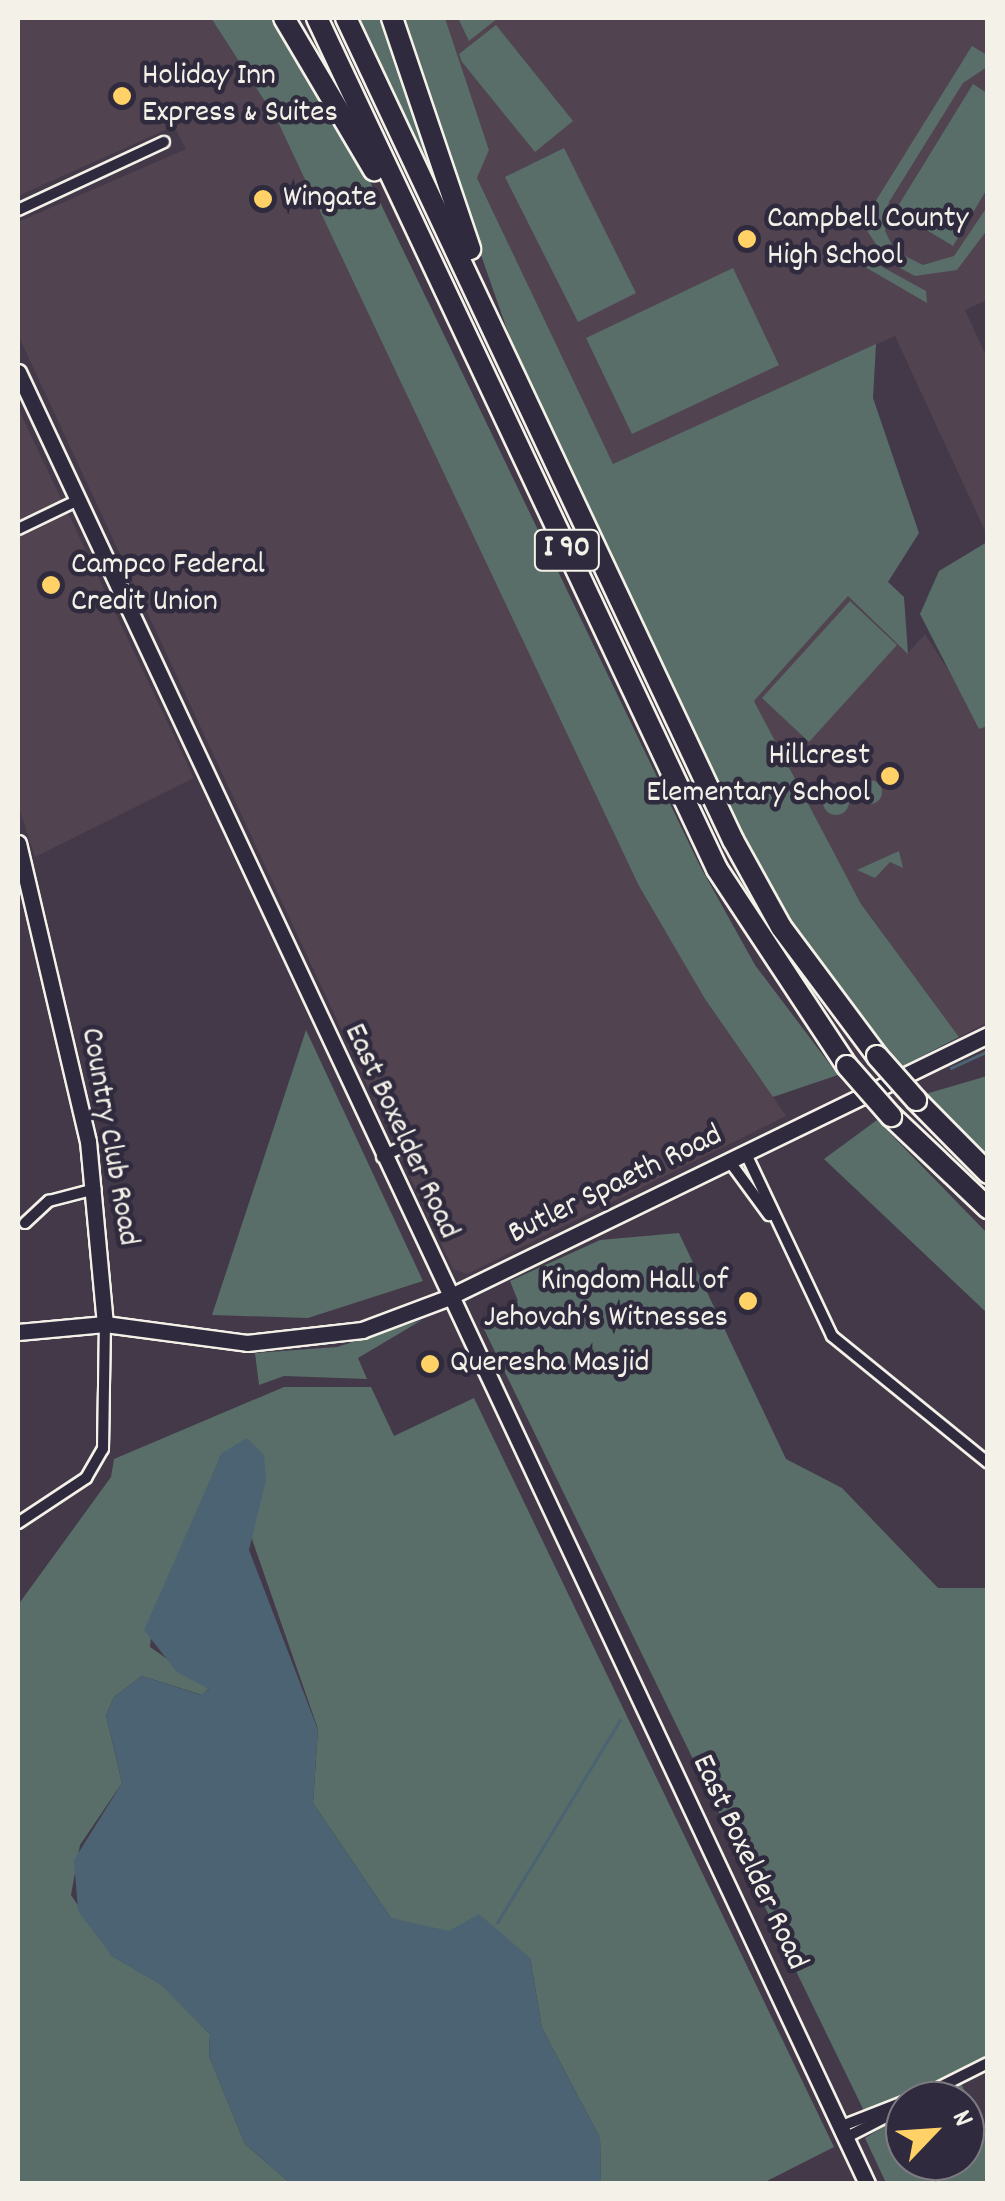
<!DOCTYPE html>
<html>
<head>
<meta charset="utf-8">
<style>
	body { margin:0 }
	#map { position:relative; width:1005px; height:2201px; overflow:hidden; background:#433948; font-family:Dekko,sans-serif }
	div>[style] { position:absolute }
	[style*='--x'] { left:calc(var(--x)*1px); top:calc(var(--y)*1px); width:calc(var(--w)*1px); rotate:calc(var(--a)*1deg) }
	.built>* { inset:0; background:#514350 }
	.green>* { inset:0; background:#596e68 }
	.round { border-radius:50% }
	.water>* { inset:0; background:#4b6373 }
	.stream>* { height:2.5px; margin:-1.25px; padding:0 1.25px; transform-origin:1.25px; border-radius:1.25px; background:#4b6373 }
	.roads { filter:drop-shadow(2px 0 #f4f1e8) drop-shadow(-2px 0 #f4f1e8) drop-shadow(0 2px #f4f1e8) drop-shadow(0 -2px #f4f1e8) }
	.street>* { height:10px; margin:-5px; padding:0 5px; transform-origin:5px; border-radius:5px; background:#2f2a3d }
	.secondary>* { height:15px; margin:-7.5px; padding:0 7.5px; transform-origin:7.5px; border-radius:7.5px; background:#2f2a3d }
	.highway>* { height:20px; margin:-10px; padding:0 10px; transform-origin:10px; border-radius:10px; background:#2f2a3d }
	.bridges { filter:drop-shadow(2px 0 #f4f1e8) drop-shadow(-2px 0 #f4f1e8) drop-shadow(0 2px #f4f1e8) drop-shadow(0 -2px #f4f1e8) }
	.highway-bridge>* { height:20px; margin:-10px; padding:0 10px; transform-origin:10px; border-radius:10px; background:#2f2a3d }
	.dots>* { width:28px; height:28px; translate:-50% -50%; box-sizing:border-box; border:5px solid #2f2a3d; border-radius:50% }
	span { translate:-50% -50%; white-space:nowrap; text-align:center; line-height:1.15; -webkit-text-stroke:9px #2f2a3d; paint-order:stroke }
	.shield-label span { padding:2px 8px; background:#2f2a3d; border:2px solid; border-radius:8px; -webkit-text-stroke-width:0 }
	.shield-label { font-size:30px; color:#f4f1e8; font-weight:700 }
	.poi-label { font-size:32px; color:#f4f1e8 }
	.left { translate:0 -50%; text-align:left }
	.right { translate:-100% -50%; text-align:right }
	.street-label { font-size:32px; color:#f4f1e8 }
	.frame { position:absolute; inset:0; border:20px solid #f4f1e8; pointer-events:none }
	.north { position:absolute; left:885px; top:2081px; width:100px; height:100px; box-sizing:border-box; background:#2f2a3d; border:2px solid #7e7a81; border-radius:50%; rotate:65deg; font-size:28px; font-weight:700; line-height:40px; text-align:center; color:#f4f1e8 }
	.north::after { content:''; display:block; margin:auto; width:35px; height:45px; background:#ffd166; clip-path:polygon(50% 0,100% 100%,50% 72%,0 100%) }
</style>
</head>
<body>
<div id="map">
	<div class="built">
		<div style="clip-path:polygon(18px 18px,211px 18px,277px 120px,705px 999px,786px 1116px,467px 1274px,453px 1269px,18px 335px,18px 222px,186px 149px,174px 126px,18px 196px)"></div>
		<div style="clip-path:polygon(445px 18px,987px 18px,987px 300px,965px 310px,987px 358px,987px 535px,895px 336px,613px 465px,477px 178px,489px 150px)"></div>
		<div style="clip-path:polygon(18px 408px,194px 778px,35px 857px,18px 805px)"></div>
		<div style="clip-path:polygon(848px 595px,908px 653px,925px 634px,987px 730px,987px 1023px,959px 1037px,861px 904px,754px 701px)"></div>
	</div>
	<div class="green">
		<div style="clip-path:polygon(211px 18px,275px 18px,324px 86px,700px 866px,755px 965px,838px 1075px,773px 1097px,705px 999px,639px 886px,277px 120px)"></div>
		<div style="clip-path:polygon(354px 18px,382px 18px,442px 205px)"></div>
		<div style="clip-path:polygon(398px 18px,445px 18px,489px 150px,477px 178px,613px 464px,876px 344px,873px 398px,919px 533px,888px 582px,904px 597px,908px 654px,848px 596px,754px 701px,861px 904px,959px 1037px,897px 1069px,788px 921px,734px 825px,524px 378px)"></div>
		<div style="clip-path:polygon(458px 18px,498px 18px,469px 41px)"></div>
		<div style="clip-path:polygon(496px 25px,573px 121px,535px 152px,462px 62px,459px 54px)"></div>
		<div style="clip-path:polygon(972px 46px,987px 55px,987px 67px,963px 83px,889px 202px,885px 231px,895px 251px,923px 265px,954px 256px,987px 207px,987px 230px,957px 270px,915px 276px,887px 261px,862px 223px)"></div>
		<div style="clip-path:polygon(973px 84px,987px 93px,987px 189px,953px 246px,895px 211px)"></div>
		<div style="clip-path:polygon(564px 148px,636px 293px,578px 322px,505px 177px)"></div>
		<div style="clip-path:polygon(857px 253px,926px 291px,927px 303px,860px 264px)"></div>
		<div style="clip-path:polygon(733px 268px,779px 365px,632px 434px,586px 338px)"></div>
		<div style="clip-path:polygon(987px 542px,988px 726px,979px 729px,920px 614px,939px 571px)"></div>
		<div style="clip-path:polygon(850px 601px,897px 645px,809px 742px,762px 698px)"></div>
		<div class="round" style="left:858px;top:780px;width:24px;height:24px"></div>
		<div class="round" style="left:823px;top:789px;width:26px;height:26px"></div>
		<div style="clip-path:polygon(899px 851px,903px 868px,890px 862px,875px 878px,857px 870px)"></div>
		<div style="clip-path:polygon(306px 1030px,423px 1281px,308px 1318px,212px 1315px)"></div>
		<div style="clip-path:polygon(987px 1076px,987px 1160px,922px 1095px)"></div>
		<div style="clip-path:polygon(877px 1120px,987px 1233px,987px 1313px,824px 1159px)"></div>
		<div style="clip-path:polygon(679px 1233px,786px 1459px,842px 1488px,938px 1588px,987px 1588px,987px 2057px,865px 2113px,480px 1321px,518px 1301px,510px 1281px,600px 1240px)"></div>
		<div style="clip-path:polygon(422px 1320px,358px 1358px,367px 1379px,284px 1376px,259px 1385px,255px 1353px,337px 1347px)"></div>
		<div style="clip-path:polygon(284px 1387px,371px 1387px,394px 1436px,474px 1398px,834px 2147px,763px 2183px,601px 2183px,600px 2138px,542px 2028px,530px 1958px,391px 1918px,313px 1803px,318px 1729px,222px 1453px,154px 1612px,150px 1647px,209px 1688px,202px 1695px,142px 1676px,114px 1697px,106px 1715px,122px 1783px,80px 1845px,71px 1895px,112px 1956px,162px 1985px,210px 2034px,209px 2056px,245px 2144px,290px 2183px,18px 2184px,18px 1605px,111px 1477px,114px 1459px)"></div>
		<div style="clip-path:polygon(961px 2083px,987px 2139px,987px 2183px,886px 2183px,865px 2138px,905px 2114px,905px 2161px,965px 2161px,965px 2101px,929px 2101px)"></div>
	</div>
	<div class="water">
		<div style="clip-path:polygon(247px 1438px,264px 1455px,266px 1480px,249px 1550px,318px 1730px,313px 1803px,391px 1918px,449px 1931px,479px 1914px,530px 1958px,542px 2028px,600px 2138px,601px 2183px,290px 2183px,245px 2144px,209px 2056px,210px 2034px,161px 1985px,112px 1956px,78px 1911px,74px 1860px,122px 1783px,106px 1715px,114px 1697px,142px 1676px,201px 1695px,209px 1689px,177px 1672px,144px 1630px,222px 1453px)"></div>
	</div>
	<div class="stream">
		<div style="--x:951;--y:1068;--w:41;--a:-24.7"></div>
		<div style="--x:497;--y:1923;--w:237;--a:-58.8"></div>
	</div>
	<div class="roads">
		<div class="street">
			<div style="--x:18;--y:210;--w:161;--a:-25"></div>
			<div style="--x:18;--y:529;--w:67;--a:-25.8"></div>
			<div style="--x:746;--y:1154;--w:201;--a:64.7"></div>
			<div style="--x:832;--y:1336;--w:201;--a:39.1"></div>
			<div style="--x:382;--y:1157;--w:22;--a:-27"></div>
			<div style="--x:730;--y:1162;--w:66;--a:53.7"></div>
			<div style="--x:25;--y:1223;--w:33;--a:-43"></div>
			<div style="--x:49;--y:1201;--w:48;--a:-14.6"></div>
			<div style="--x:18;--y:1523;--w:82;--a:-33.5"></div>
			<div style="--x:86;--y:1478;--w:34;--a:-60"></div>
			<div style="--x:103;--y:1449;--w:125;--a:-89.1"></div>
			<div style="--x:918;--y:2098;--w:78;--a:-26.6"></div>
			<div style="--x:842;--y:2126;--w:85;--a:-21.4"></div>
			<div style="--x:847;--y:2137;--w:65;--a:-27.3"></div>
		</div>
		<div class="secondary">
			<div style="--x:18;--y:372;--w:2001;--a:64.89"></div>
			<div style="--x:18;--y:843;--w:306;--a:76.8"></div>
			<div style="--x:88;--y:1141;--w:184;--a:84.7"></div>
			<div style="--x:18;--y:1332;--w:87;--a:-5.3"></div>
			<div style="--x:105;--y:1324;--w:143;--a:7.6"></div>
			<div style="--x:247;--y:1343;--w:116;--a:-6.4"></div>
			<div style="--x:362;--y:1330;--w:91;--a:-20.6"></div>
			<div style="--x:447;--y:1298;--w:602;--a:-25.93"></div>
		</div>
		<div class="highway">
			<div style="--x:284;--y:18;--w:177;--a:59.4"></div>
			<div style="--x:317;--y:18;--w:940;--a:64.82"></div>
			<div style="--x:717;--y:869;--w:236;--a:56.6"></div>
			<div style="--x:346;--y:18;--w:909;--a:64.79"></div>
			<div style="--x:733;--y:840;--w:99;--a:61.1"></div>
			<div style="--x:781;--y:927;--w:161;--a:53.3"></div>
			<div style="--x:392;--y:18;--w:244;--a:71.3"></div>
			<div style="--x:916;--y:1100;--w:103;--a:45.4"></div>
			<div style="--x:891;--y:1116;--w:134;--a:43.5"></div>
		</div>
	</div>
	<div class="bridges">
		<div class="highway-bridge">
			<div style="--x:877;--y:1056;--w:59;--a:48.4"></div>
			<div style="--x:847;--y:1066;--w:67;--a:48.7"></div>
		</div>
	</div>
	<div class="dots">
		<div style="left:122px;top:96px;background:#ffd166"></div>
		<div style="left:263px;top:199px;background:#ffd166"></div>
		<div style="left:747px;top:239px;background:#ffd166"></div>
		<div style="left:51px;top:585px;background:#ffd166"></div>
		<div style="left:890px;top:776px;background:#ffd166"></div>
		<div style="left:748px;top:1301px;background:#ffd166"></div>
		<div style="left:430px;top:1364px;background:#ffd166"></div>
	</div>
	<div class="shield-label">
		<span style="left:567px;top:550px">I 90</span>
	</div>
	<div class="poi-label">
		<span class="left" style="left:142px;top:96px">Holiday Inn<br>Express &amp; Suites</span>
		<span class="left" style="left:283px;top:199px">Wingate</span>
		<span class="left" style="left:767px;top:239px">Campbell County<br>High School</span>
		<span class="left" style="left:71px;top:585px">Campco Federal<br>Credit Union</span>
		<span class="right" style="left:870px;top:776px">Hillcrest<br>Elementary School</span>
		<span class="right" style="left:728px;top:1301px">Kingdom Hall of<br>Jehovah’s Witnesses</span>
		<span class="left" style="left:450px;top:1364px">Queresha Masjid</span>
	</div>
	<div class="street-label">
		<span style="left:400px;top:1132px;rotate:65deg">East Boxelder Road</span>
		<span style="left:108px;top:1137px;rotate:80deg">Country Club Road</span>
		<span style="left:616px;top:1186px;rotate:-26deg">Butler Spaeth Road</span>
		<span style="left:748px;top:1863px;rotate:65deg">East Boxelder Road</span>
	</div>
	<div class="frame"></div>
	<div class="north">N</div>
</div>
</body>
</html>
